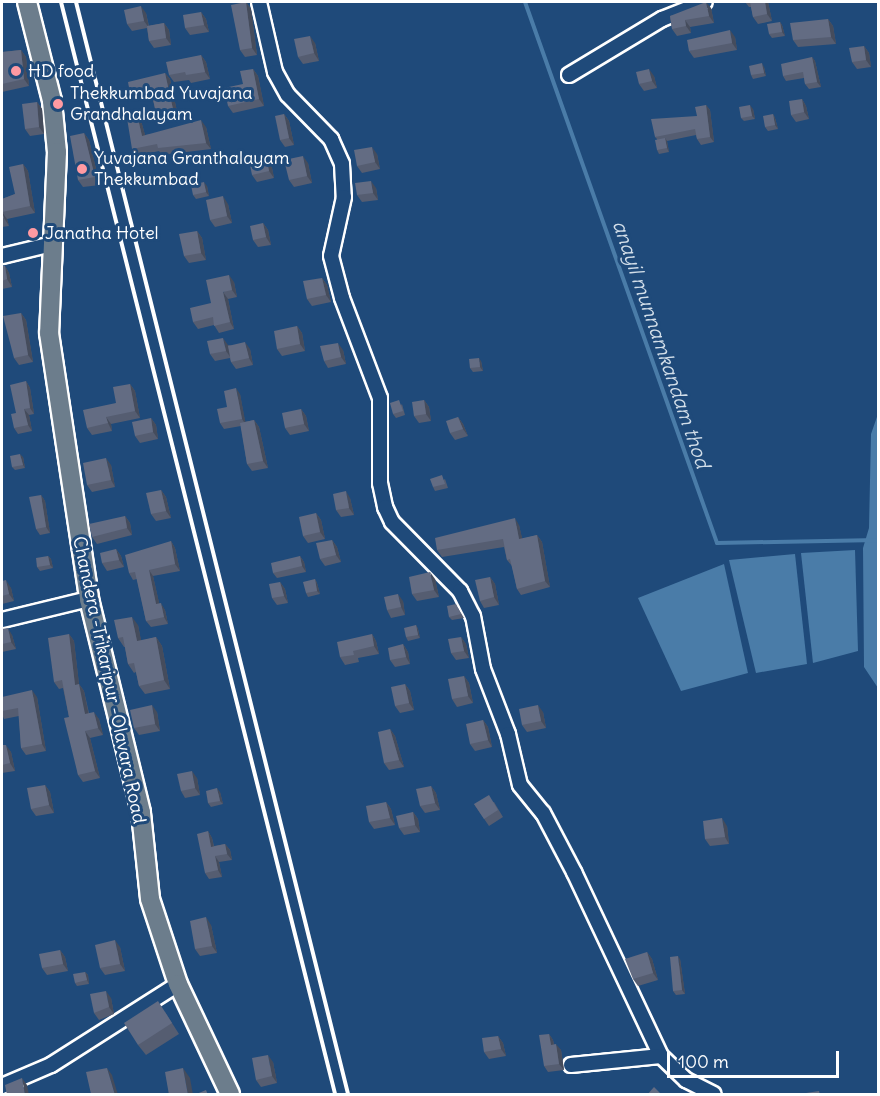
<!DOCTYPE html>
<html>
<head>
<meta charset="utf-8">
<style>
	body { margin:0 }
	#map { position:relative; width:880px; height:1096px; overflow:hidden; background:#1f4a7a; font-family:Delius,sans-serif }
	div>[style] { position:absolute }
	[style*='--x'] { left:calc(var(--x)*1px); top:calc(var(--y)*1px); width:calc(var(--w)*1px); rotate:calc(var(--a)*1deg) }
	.water>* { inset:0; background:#4a7ca8 }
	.stream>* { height:4px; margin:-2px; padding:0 2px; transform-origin:2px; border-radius:2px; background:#4a7ca8 }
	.roads { filter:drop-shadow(2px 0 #fff) drop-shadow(-2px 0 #fff) drop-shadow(0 2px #fff) drop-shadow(0 -2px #fff) }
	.minor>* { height:14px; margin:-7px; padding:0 7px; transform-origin:7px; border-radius:7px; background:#1f4a7a }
	.major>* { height:18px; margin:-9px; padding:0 9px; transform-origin:9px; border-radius:9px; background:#6c7d8c }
	.rail>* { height:4px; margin:-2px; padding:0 2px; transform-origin:2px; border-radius:2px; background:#fff }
	.wall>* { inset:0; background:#555d71 }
	.shaded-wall>* { inset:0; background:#454c5c }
	.building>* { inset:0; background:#636c83 }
	.dots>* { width:16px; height:16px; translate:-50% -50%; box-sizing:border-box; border:3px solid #1f4a7a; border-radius:50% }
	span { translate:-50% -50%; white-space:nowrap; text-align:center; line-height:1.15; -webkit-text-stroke:6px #1f4a7a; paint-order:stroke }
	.poi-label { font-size:18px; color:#fff }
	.left { translate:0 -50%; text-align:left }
	.street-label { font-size:18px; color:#fff }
	.water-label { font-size:20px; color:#d2dee9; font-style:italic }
	.frame { position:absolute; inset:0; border:3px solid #fff; pointer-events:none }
	.scale { position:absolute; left:667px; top:1051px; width:172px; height:27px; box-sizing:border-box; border:3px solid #fff; border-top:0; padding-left:8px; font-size:18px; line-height:21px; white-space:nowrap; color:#fff; -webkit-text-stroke:4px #1f4a7a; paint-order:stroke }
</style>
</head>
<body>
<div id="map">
	<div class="water">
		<div style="clip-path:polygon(878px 414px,878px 688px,864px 667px,863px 548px,869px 528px,871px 434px)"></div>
		<div style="clip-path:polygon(855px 550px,858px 651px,813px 663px,801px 553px)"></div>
		<div style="clip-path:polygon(795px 554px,807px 664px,756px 673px,729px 560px)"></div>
		<div style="clip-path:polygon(724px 564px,748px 673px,681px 691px,638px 598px)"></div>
	</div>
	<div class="stream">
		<div style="--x:525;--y:2;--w:574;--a:70.46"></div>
		<div style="--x:717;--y:543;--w:161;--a:-1.1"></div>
	</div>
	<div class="roads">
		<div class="minor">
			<div style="--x:259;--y:2;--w:72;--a:77.1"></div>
			<div style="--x:275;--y:72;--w:26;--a:61"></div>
			<div style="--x:288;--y:95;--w:62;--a:45.7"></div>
			<div style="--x:331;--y:139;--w:27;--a:66"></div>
			<div style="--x:342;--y:164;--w:33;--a:87"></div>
			<div style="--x:344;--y:197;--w:60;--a:102.4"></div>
			<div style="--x:331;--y:256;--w:43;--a:75.3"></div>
			<div style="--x:342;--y:298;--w:107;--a:69.2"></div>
			<div style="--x:380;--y:398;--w:85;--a:90"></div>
			<div style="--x:380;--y:483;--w:25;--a:78"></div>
			<div style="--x:385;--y:507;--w:17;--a:65"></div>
			<div style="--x:392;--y:522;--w:97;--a:45.4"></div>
			<div style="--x:460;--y:591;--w:28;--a:63"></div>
			<div style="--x:473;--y:616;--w:54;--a:79.3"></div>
			<div style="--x:483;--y:669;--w:70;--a:69"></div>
			<div style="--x:508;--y:734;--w:52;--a:76.8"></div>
			<div style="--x:520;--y:785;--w:36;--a:51"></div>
			<div style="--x:543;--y:813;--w:67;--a:62.3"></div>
			<div style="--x:574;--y:872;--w:204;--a:64.7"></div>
			<div style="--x:661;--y:1056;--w:35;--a:44"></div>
			<div style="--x:686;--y:1080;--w:31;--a:27"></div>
			<div style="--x:569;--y:75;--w:109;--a:-31.1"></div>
			<div style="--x:662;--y:19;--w:46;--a:-21.6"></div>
			<div style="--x:2;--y:256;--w:51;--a:-13.5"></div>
			<div style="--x:2;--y:620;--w:89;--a:-13.6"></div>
			<div style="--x:571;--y:1065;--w:90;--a:-5.7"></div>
			<div style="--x:2;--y:1086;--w:53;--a:-23.2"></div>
			<div style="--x:51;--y:1065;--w:151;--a:-32.5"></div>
		</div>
		<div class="major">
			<div style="--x:27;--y:2;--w:102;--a:75.8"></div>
			<div style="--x:52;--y:101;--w:51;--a:84.4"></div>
			<div style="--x:57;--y:152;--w:181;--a:92.5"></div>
			<div style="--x:49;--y:333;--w:269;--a:81.4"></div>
			<div style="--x:89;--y:599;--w:220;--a:76.3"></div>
			<div style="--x:141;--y:813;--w:86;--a:84"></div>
			<div style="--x:150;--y:899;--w:89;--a:71.8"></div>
			<div style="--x:178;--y:984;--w:122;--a:64.7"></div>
		</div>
	</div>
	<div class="rail">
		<div style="--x:61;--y:2;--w:1126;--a:75.91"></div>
		<div style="--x:76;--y:2;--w:1125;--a:76.01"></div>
	</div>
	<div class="wall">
		<div style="clip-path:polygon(246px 2px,251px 9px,257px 55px,245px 57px,240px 50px)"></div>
		<div style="clip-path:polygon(745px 2px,768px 2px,772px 21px,758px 24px,753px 17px,751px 7px,749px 7px)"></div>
		<div style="clip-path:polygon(711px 8px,714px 23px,690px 27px,691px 33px,677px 36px,672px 29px,670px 16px)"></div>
		<div style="clip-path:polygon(201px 12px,206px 19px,209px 32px,190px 35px,185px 28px)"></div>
		<div style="clip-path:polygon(146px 13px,149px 26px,164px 23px,169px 30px,171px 45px,154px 48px,149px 41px,147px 28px,132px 31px,127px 24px)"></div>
		<div style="clip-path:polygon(828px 19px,833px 26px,836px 44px,798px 47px,793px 40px)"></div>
		<div style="clip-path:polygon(780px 22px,782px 25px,785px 36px,772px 38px,769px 34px)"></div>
		<div style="clip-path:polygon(735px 37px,737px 50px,694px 58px,689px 51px)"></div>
		<div style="clip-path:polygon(315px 43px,319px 61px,303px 64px,298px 57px)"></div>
		<div style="clip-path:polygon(864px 46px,869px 53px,871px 67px,857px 69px,852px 62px)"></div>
		<div style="clip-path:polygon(21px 50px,26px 57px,29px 86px,2px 92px,2px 52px)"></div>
		<div style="clip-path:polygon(201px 55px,206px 62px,210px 79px,191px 83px,189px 80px,174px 82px,169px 75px)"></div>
		<div style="clip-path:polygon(812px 57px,815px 61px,821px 87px,809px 89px,805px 84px,804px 78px,786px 81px,783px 76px)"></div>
		<div style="clip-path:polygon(764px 67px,766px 76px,753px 79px,751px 75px)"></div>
		<div style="clip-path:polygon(253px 69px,258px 76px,264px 106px,233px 113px,228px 106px)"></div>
		<div style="clip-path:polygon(165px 73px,170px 79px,178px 116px,160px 119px,156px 113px,152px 96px,135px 100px,130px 94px)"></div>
		<div style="clip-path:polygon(654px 76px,657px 88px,644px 91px,639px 84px)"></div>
		<div style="clip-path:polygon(802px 99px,806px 106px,809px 119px,796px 122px,791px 115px)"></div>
		<div style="clip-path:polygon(37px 102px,42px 109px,44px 134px,30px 136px,25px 129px)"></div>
		<div style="clip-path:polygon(706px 105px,710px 110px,714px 142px,701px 145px,697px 139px,696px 135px,667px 141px,669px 152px,659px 154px,657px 150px,657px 139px,655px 137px,697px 116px)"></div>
		<div style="clip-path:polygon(753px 109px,755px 119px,744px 121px,741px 118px)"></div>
		<div style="clip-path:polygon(136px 110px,140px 117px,145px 135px,206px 127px,211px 149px,162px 155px,159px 151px,137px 156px,132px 149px)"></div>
		<div style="clip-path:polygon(284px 114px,289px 121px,294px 145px,285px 147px,280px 140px)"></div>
		<div style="clip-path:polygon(773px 114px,775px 118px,778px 129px,768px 131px,765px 127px)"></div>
		<div style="clip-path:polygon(84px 133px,89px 140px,100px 185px,83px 187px,78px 180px)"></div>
		<div style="clip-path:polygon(377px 154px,380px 169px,362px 173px,357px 166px)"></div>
		<div style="clip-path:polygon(271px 163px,274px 178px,257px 182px,252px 175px)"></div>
		<div style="clip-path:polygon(308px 163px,312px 183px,294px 187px,289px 180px)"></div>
		<div style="clip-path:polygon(23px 164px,28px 171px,35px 213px,7px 219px,9px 226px,2px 227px,2px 199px,15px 194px)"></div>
		<div style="clip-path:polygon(207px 186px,209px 196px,196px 199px,193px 195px)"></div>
		<div style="clip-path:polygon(376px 188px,378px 200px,362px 202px,357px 195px)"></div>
		<div style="clip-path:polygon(228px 204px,232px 223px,215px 227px,210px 220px)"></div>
		<div style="clip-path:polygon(263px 223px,268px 230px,271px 245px,258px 247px,253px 240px)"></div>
		<div style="clip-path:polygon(197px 231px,202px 238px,206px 260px,189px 263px,184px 256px)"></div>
		<div style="clip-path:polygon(2px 266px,5px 266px,9px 273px,12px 287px,2px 289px)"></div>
		<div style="clip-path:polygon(322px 278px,327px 285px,331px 302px,312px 306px,307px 299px)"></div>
		<div style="clip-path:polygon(234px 282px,237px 297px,228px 299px,234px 329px,219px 333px,214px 325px,198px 329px,193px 322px)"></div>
		<div style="clip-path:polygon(21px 313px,26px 320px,33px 362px,19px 365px,14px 358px)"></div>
		<div style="clip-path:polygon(297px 326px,302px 333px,305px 351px,282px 356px,277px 349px)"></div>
		<div style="clip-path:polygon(228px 345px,250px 349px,253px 365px,236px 369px,231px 362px,230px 358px,215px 361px,210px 354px)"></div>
		<div style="clip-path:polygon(343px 350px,346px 364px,328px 368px,324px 361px)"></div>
		<div style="clip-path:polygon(481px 361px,483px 371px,473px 372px,470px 368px)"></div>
		<div style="clip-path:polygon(26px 381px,30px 388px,34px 414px,29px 415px,32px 431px,18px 434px,14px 428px,16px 413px)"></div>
		<div style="clip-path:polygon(130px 384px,135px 391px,140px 418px,111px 424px,112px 431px,92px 435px,87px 428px,116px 403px)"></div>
		<div style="clip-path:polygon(240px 394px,245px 422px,254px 420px,259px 427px,268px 468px,252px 471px,247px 464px,241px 426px,224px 429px,220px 423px,227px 407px)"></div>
		<div style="clip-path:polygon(424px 400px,429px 407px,431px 421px,419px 423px,414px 416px)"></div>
		<div style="clip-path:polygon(402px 404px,405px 415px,396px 418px,393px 414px)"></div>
		<div style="clip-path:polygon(301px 409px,306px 416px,309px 431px,290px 435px,285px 428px)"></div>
		<div style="clip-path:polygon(458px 417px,463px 424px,468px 436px,455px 440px,450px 433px)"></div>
		<div style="clip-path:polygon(151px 418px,156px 425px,158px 439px,140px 443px,135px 436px)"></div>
		<div style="clip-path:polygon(23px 457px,25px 468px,15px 470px,12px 467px)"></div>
		<div style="clip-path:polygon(111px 465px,115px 487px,92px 492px,87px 485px)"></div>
		<div style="clip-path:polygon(445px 479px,448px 488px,435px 491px,433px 487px)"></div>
		<div style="clip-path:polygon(161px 490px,166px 497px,171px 518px,156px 521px,151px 514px)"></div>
		<div style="clip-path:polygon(41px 495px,45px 501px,50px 533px,40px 535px,36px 529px)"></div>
		<div style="clip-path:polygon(350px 498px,354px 515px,341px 517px,336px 510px)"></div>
		<div style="clip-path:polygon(316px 513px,321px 520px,325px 539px,308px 543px,303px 536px)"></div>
		<div style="clip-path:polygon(125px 516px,130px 523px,132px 535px,97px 544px,92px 537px)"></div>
		<div style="clip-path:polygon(519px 525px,522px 539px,537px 535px,542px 542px,550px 587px,521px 595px,517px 589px,512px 566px,507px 560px,504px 547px,442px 557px,437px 550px)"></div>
		<div style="clip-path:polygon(332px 540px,337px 547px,341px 562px,325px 566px,320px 559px)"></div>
		<div style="clip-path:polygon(171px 541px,175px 548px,180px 571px,153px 576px,159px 603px,165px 610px,168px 624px,151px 627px,146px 621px,137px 579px,133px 580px,129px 573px)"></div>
		<div style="clip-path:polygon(116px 549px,121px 556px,124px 567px,107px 571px,102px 563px)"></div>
		<div style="clip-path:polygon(48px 556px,51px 559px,53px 568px,40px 571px,37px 567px)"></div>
		<div style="clip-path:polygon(300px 556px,304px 562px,306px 572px,277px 578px,273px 573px)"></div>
		<div style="clip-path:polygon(490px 577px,495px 584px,499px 605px,484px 608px,480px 601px)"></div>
		<div style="clip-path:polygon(315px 579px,317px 583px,320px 594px,308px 597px,306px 593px)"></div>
		<div style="clip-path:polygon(435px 579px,439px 597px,417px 601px,412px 594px)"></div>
		<div style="clip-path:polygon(2px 581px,11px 588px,14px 601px,2px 604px)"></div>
		<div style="clip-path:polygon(280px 582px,285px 589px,288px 603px,277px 605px,272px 598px)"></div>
		<div style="clip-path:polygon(403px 601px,405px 615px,391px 618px,387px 610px)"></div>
		<div style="clip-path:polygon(458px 608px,464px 618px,452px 620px,449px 617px)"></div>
		<div style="clip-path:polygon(138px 625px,141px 641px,156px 637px,162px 646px,170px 689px,145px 694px,139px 686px,136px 672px,134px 673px,128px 664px,125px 647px,124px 647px,118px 638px)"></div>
		<div style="clip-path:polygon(416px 625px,418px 629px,420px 638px,408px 641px,406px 637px)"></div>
		<div style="clip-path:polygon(2px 629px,12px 635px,16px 649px,2px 652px)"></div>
		<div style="clip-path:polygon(69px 634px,74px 641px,79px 684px,84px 691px,89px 713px,99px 719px,103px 735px,90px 738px,100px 778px,83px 782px,78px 775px,69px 717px,63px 688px,59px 689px,54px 682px)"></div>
		<div style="clip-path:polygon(372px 634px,376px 641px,379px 654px,358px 658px,359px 662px,345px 665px,340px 657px)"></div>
		<div style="clip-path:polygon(461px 637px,466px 644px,469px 658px,456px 660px,451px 653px)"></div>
		<div style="clip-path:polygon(403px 644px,408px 652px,410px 664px,395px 667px,390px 660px)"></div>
		<div style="clip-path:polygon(464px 676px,469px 683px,473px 703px,457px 707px,452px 699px)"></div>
		<div style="clip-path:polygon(405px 684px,410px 691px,414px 710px,400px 713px,395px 706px)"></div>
		<div style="clip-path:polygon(2px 697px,37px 697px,46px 751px,26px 755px,21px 748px,19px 716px,4px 719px,2px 715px)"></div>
		<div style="clip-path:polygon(157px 712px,160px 731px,139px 735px,134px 728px)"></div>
		<div style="clip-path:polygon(543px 712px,546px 728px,527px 732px,522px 725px)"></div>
		<div style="clip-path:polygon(483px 720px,488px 727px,492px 747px,475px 751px,470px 744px)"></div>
		<div style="clip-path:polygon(390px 729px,395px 736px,404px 767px,389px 770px,384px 763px)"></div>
		<div style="clip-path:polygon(2px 745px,11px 752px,15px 771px,2px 773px)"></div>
		<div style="clip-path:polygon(197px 778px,200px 795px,185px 798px,181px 791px)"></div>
		<div style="clip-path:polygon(45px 785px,50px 792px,54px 813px,36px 816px,31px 809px)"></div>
		<div style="clip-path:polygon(431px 786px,436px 793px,440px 810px,425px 813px,420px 806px)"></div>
		<div style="clip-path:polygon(220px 792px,223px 804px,211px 807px,208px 803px)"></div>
		<div style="clip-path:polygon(386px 802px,391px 809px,395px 825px,374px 829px,369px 822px)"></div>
		<div style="clip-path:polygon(494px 802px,503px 817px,489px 826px,474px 804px)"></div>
		<div style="clip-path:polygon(413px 812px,418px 819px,420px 832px,404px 835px,399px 828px)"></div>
		<div style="clip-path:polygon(727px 826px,729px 844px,710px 846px,705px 839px)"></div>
		<div style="clip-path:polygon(208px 831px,212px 838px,214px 846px,225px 844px,230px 850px,232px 860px,219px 862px,222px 877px,209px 879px,205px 873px)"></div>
		<div style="clip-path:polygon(211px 925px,217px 953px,200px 956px,195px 949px)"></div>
		<div style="clip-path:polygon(120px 947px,125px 971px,105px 975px,100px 968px)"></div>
		<div style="clip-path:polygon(60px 950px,65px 957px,68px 971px,47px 975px,42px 968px)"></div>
		<div style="clip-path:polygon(647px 952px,652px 959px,658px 980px,638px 986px,633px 979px)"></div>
		<div style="clip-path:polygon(680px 959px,685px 994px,676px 995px,673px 991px)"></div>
		<div style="clip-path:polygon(85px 972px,88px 975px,89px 984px,77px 986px,75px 983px)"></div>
		<div style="clip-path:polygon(111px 998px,114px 1014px,99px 1020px,94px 1013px)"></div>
		<div style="clip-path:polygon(165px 1012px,179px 1034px,146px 1055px,138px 1045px)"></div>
		<div style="clip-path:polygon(549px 1034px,553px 1040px,554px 1044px,561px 1050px,564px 1070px,548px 1072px,544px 1066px)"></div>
		<div style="clip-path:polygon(498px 1036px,503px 1043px,506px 1056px,489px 1059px,484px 1052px)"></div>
		<div style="clip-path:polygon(273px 1062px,277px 1083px,261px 1087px,256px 1080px)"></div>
	</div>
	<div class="shaded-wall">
		<div style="clip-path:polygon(246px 2px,251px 9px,257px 55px,252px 48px)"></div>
		<div style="clip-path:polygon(706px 2px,711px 8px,714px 23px,709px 16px)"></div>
		<div style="clip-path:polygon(765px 2px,768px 2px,772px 21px,767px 14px)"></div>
		<div style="clip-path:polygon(141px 6px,146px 13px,149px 28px,144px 21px)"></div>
		<div style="clip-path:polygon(201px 12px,206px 19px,209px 32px,204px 25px)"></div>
		<div style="clip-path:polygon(828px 19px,833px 26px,836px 44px,831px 37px)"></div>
		<div style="clip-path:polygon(685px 20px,690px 27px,691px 33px,686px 26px)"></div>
		<div style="clip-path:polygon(780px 22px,782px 25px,785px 36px,782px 32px)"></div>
		<div style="clip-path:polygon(164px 23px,169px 30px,171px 45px,166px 38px)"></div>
		<div style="clip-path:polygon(730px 30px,735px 37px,737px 50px,732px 43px)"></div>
		<div style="clip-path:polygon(310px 36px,315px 43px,319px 61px,314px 53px)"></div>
		<div style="clip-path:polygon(864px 46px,869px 53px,871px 67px,866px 60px)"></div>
		<div style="clip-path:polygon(21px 50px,26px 57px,29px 86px,24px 79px)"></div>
		<div style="clip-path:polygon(201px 55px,206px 62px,210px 79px,205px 72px)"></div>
		<div style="clip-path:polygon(812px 57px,815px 61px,821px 87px,817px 82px)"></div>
		<div style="clip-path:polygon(762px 63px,764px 67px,766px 76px,764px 73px)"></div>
		<div style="clip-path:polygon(253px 69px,258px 76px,264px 106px,259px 99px)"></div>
		<div style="clip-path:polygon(649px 69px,654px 76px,657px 88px,652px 81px)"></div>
		<div style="clip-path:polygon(165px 73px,170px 79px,178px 116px,173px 109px)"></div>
		<div style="clip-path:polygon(802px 99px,806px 106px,809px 119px,804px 112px)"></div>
		<div style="clip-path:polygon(37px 102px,42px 109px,44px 134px,39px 127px)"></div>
		<div style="clip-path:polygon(706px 105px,710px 110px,714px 142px,710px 137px)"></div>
		<div style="clip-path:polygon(750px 105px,753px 109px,755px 119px,752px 116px)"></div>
		<div style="clip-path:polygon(136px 110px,140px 117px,147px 142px,142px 136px)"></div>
		<div style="clip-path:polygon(284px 114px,289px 121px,294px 145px,289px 138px)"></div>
		<div style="clip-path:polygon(773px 114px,775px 118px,778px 129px,775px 125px)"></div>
		<div style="clip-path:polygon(201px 120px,206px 127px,211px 149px,206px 143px)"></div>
		<div style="clip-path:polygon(84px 133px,89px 140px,100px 185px,95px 177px)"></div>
		<div style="clip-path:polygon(665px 138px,667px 141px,669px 152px,667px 148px)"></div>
		<div style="clip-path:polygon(372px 147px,377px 154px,380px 169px,375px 162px)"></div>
		<div style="clip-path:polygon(266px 156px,271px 163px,274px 178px,269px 171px)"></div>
		<div style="clip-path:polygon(303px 156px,308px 163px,312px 183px,307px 176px)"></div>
		<div style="clip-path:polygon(23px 164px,28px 171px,35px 213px,30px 206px)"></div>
		<div style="clip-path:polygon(371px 181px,376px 188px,378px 200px,373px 193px)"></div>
		<div style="clip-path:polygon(204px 182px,207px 186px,209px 196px,206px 192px)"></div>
		<div style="clip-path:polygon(223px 196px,228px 204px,232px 223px,227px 216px)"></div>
		<div style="clip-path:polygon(2px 212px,7px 219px,9px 226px,4px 218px)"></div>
		<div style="clip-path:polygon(263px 223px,268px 230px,271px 245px,266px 237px)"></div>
		<div style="clip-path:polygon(197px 231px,202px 238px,206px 260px,201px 253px)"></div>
		<div style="clip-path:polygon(5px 266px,9px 273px,12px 287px,7px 279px)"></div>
		<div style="clip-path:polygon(229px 275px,234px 282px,237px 297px,232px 290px)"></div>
		<div style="clip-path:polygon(322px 278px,327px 285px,331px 302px,326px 295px)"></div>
		<div style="clip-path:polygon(223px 292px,228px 299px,234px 329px,230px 322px)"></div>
		<div style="clip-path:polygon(21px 313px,26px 320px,33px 362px,28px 355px)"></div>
		<div style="clip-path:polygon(297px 326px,302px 333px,305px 351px,300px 344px)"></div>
		<div style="clip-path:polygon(223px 338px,228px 345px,231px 358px,226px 351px)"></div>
		<div style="clip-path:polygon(245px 342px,250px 349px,253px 365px,249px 358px)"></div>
		<div style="clip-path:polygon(338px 343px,343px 350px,346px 364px,341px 357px)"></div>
		<div style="clip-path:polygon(479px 358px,481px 361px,483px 371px,480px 367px)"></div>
		<div style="clip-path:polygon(26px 381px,30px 388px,34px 414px,30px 408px)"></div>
		<div style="clip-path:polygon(130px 384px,135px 391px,140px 418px,135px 411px)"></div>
		<div style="clip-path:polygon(236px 388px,240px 394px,246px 425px,242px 419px)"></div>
		<div style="clip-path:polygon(424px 400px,429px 407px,431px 421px,426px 414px)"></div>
		<div style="clip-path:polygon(24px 409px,29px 415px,32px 431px,28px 425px)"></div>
		<div style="clip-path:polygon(301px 409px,306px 416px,309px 431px,304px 424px)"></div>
		<div style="clip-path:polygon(106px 417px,111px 424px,112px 431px,108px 423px)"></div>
		<div style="clip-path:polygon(458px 417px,463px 424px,468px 436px,463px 429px)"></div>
		<div style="clip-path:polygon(151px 418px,156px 425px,158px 439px,153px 432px)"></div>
		<div style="clip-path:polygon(254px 420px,259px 427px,268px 468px,263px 461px)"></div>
		<div style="clip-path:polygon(20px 454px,23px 457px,25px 468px,23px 465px)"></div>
		<div style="clip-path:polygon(106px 458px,111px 465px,115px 487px,111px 480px)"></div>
		<div style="clip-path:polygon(161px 490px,166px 497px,171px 518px,166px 511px)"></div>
		<div style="clip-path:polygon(346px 491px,350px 498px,354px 515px,349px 508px)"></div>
		<div style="clip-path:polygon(41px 495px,45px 501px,50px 533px,46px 527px)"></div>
		<div style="clip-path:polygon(316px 513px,321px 520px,325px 539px,320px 532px)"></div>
		<div style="clip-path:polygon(125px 516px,130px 523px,132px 535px,127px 528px)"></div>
		<div style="clip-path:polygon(515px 518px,519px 525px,524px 546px,519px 539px)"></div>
		<div style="clip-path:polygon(537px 535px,542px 542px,550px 587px,545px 581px)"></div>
		<div style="clip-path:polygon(332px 540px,337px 547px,341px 562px,336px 555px)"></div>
		<div style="clip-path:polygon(171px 541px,175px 548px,180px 571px,175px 564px)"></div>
		<div style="clip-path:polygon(116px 549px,121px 556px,124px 567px,119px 560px)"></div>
		<div style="clip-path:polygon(48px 556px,51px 559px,53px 568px,50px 565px)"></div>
		<div style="clip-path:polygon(300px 556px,304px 562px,306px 572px,302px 566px)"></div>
		<div style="clip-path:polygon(149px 570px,153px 576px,161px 611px,156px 604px)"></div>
		<div style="clip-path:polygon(430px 572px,435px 579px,439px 597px,434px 590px)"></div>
		<div style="clip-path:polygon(490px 577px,495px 584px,499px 605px,494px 597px)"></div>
		<div style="clip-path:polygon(315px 579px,317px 583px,320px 594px,317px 591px)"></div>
		<div style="clip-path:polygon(6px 580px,11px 588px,14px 601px,9px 594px)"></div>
		<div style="clip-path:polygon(280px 582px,285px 589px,288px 603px,284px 596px)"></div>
		<div style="clip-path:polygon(398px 594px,403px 601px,405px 615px,401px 607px)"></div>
		<div style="clip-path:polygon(161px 603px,165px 610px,168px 624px,164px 617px)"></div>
		<div style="clip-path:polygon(132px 617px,138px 625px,143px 650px,137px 641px)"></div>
		<div style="clip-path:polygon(416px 625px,418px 629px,420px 638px,418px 635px)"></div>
		<div style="clip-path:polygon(8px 628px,12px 635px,16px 649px,11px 642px)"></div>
		<div style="clip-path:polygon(69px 634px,74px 641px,79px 684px,84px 691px,90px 721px,85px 714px,75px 685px)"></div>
		<div style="clip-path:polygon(372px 634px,376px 641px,379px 654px,374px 646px)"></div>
		<div style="clip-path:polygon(156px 637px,162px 646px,170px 689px,164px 680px)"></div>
		<div style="clip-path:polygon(461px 637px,466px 644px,469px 658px,464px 651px)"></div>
		<div style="clip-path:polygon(403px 644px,408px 652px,410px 664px,406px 657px)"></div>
		<div style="clip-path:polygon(464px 676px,469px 683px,473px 703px,468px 696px)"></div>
		<div style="clip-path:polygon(405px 684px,410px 691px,414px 710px,409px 703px)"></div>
		<div style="clip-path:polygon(32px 690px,37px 697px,46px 751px,42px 744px)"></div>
		<div style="clip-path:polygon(152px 705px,157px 712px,160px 731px,155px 724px)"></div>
		<div style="clip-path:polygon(538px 705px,543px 712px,546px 728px,541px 721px)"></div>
		<div style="clip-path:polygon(94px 712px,99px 719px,103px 735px,98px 728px)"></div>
		<div style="clip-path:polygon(483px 720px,488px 727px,492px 747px,488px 740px)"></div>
		<div style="clip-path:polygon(390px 729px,395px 736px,404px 767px,399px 760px)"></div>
		<div style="clip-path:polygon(85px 731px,90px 738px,100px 778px,95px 771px)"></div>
		<div style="clip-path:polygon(6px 745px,11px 752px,15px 771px,10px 763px)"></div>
		<div style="clip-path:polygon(192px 771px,197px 778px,200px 795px,195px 788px)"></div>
		<div style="clip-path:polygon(45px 785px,50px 792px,54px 813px,49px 805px)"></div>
		<div style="clip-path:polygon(431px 786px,436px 793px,440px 810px,435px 803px)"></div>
		<div style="clip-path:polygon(217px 788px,220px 792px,223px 804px,220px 801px)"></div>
		<div style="clip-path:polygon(386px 802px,391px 809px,395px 825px,390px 818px)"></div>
		<div style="clip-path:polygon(413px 812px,418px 819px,420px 832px,415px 825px)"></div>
		<div style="clip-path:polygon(722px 818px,727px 826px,729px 844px,725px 837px)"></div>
		<div style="clip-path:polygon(208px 831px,212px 838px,215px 853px,211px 847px)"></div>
		<div style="clip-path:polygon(225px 844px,230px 850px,232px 860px,227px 854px)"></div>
		<div style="clip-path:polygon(215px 856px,219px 862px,222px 877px,218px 870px)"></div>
		<div style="clip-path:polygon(206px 917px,211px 925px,217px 953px,212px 946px)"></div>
		<div style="clip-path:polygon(115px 940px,120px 947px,125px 971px,120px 964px)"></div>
		<div style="clip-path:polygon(60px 950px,65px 957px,68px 971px,63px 964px)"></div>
		<div style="clip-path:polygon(647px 952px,652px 959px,658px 980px,653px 973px)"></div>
		<div style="clip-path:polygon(678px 956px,680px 959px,685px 994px,682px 990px)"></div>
		<div style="clip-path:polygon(85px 972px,88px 975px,89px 984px,87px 980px)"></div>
		<div style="clip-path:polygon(106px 991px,111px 998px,114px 1014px,109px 1007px)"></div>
		<div style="clip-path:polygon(549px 1034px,553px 1040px,555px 1051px,551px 1045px)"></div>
		<div style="clip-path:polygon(498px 1036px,503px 1043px,506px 1056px,501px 1049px)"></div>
		<div style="clip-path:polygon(556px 1044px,561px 1050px,564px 1070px,559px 1064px)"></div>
		<div style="clip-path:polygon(268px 1055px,273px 1062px,277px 1083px,272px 1076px)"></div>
		<div style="clip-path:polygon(107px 1068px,112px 1075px,118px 1095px,115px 1095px)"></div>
		<div style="clip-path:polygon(183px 1068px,190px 1078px,193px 1095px,188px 1095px)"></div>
		<div style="clip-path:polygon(22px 1078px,27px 1085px,29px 1095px,25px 1095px)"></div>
	</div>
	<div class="building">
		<div style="clip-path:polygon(246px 2px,252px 48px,240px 50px,231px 5px)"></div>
		<div style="clip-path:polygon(706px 2px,709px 16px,685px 20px,686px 26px,672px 29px,670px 16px)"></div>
		<div style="clip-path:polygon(750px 2px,765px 2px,767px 14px,753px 17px)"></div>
		<div style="clip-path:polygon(141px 6px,144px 21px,127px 24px,124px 10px)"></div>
		<div style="clip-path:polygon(201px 12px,204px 25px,185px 28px,183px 15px)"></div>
		<div style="clip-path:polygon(828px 19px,831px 37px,793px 40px,790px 23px)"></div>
		<div style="clip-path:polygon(780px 22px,782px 32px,769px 34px,767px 24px)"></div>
		<div style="clip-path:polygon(164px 23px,166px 38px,149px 41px,147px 26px)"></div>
		<div style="clip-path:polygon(730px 30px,732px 43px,689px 51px,687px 40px)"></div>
		<div style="clip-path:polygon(310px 36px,314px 53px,298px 57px,294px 39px)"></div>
		<div style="clip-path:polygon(864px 46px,866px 60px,852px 62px,849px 48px)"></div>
		<div style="clip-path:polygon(21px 50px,24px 79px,2px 84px,2px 52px)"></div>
		<div style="clip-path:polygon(201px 55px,205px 72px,186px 75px,185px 72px,169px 75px,166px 62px)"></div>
		<div style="clip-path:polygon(812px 57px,817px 82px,805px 84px,803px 72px,783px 76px,781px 64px)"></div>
		<div style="clip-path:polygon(762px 63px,764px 73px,751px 75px,749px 66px)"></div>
		<div style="clip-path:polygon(253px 69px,259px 99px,228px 106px,224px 88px,243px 84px,240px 71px)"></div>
		<div style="clip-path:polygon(649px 69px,652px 81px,639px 84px,636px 72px)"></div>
		<div style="clip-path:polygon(165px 73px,173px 109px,156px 113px,151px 90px,130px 94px,128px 82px)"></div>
		<div style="clip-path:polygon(802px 99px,804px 112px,791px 115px,789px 101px)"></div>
		<div style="clip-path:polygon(37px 102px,39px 127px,25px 129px,22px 104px)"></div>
		<div style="clip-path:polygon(706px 105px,710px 137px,697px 139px,695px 129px,655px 137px,651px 119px,697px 116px,695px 107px)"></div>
		<div style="clip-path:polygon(750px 105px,752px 116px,741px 118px,739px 107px)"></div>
		<div style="clip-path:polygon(136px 110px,142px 136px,201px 120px,206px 143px,158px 148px,157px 144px,132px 149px,126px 112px)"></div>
		<div style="clip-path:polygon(284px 114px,289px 138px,280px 140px,275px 116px)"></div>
		<div style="clip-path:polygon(773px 114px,775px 125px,765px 127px,763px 116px)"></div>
		<div style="clip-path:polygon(84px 133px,95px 177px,78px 180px,70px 136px)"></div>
		<div style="clip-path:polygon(665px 138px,667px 148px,657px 150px,655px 140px)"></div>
		<div style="clip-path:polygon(372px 147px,375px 162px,357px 166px,354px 150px)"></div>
		<div style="clip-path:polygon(266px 156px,269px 171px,252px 175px,249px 160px)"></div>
		<div style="clip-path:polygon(303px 156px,307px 176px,289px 180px,284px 160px)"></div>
		<div style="clip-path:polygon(23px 164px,30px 206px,2px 212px,4px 218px,2px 219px,2px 199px,15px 194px,9px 167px)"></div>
		<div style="clip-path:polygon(371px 181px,373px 193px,357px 195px,355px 183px)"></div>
		<div style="clip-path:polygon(204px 182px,206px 192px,193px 195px,191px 185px)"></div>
		<div style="clip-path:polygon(223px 196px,227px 216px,210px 220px,206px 200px)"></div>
		<div style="clip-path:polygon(263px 223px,266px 237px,253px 240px,250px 226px)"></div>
		<div style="clip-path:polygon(197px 231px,201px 253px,184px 256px,179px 234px)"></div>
		<div style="clip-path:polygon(2px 266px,5px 266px,7px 279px,2px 281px)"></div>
		<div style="clip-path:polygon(229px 275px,232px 290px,223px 292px,230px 322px,214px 326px,213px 317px,193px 322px,190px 308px,211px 303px,206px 280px)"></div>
		<div style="clip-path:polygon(322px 278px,326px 295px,307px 299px,303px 281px)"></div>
		<div style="clip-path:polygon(21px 313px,28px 355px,14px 358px,3px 316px)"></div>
		<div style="clip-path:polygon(297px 326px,300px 344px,277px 349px,274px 331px)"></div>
		<div style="clip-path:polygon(223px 338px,226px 351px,210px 354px,207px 341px)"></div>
		<div style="clip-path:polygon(245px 342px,249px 358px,231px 362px,228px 346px)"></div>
		<div style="clip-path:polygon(338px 343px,341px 357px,324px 361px,320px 346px)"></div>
		<div style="clip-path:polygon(479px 358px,480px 367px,470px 368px,469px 359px)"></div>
		<div style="clip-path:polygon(26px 381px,30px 408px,24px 409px,28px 425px,14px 428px,11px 414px,16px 413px,10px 385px)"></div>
		<div style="clip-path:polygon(130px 384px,135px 411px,106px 417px,108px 423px,87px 428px,83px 410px,116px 403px,113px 387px)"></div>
		<div style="clip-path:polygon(236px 388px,242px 419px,220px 423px,217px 409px,227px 407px,224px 391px)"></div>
		<div style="clip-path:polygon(399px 400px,403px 411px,393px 414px,390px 403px)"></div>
		<div style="clip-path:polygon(424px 400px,426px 414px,414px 416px,412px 402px)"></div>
		<div style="clip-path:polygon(301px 409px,304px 424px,285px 428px,282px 413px)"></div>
		<div style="clip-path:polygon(458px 417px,463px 429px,450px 433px,446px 421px)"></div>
		<div style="clip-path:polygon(151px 418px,153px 432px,135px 436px,132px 422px)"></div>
		<div style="clip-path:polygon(254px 420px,263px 461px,247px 464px,240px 423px)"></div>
		<div style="clip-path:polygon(20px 454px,23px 465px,12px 467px,10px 456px)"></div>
		<div style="clip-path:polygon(106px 458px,111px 480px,87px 485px,83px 463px)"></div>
		<div style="clip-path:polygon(442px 475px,445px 484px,433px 487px,430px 479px)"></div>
		<div style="clip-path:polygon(161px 490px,166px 511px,151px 514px,146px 493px)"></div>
		<div style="clip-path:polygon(346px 491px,349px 508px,336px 510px,333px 494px)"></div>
		<div style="clip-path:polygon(41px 495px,46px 527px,36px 529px,29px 497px)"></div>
		<div style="clip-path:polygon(316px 513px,320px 532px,303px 536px,299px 517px)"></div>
		<div style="clip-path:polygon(125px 516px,127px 528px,92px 537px,89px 524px)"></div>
		<div style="clip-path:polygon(515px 518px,519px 539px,537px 535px,545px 581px,517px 589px,510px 559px,507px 560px,503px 539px,437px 550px,435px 538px)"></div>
		<div style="clip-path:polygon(332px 540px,336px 555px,320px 559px,316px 543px)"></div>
		<div style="clip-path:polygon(171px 541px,175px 564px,149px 570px,156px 604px,161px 603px,164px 617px,146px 621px,135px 572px,129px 573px,125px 555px)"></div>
		<div style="clip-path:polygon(116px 549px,119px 560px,102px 563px,100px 553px)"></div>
		<div style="clip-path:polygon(48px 556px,50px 565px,37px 567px,36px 558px)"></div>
		<div style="clip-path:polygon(300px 556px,302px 566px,273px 573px,271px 563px)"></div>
		<div style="clip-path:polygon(430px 572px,434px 590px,412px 594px,409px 577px)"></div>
		<div style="clip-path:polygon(490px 577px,494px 597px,480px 601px,475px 580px)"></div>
		<div style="clip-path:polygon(315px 579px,317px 591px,306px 593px,303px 582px)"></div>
		<div style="clip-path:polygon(6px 580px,9px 594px,2px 596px,2px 581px)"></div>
		<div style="clip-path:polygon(280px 582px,284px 596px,272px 598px,269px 584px)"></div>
		<div style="clip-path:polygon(398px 594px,401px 607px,387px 610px,384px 597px)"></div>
		<div style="clip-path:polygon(456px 604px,461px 614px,449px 617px,447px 606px)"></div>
		<div style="clip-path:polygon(132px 617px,137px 641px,156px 637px,164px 680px,139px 686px,134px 663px,128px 664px,123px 637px,118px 638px,114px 620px)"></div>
		<div style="clip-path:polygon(416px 625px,418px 635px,406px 637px,404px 628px)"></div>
		<div style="clip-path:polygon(8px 628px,11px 642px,2px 644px,2px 629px)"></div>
		<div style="clip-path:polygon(69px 634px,75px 685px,79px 684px,85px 714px,94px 712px,98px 728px,85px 731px,95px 771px,78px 775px,64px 718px,69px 717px,62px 680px,54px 682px,48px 638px)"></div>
		<div style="clip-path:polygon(372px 634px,374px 646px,353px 651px,354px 655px,340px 657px,337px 642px)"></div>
		<div style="clip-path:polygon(461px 637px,464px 651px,451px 653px,448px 639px)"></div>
		<div style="clip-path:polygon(403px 644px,406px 657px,390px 660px,388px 648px)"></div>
		<div style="clip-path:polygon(464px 676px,468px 696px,452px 699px,448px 679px)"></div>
		<div style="clip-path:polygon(405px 684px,409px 703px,395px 706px,391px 687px)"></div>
		<div style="clip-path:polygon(32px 690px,42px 744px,21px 748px,18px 708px,2px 711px,2px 697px)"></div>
		<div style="clip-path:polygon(152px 705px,155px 724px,134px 728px,130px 710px)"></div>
		<div style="clip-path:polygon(538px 705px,541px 721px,522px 725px,519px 709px)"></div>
		<div style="clip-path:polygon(483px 720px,488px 740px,470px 744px,466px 724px)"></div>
		<div style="clip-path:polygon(390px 729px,399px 760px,384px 763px,378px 732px)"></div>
		<div style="clip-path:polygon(2px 745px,6px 745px,10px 763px,2px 765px)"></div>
		<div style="clip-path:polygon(192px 771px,195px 788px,181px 791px,177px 774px)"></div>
		<div style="clip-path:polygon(45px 785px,49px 805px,31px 809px,27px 788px)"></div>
		<div style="clip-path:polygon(431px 786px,435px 803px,420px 806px,416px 789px)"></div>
		<div style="clip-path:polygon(217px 788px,220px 801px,208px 803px,206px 791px)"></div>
		<div style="clip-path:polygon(489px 795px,498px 810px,484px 819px,474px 804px)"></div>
		<div style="clip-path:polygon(386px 802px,390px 818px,369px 822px,366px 806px)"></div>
		<div style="clip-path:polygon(413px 812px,415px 825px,399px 828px,396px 816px)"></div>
		<div style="clip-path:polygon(722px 818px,725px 837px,705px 839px,703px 821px)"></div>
		<div style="clip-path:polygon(208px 831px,211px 847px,225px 844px,227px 854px,215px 856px,218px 870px,205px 873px,197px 834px)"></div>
		<div style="clip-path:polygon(206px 917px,212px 946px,195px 949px,190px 921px)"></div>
		<div style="clip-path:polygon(115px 940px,120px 964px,100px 968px,95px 945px)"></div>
		<div style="clip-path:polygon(60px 950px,63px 964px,42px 968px,39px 954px)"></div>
		<div style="clip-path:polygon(647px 952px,653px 973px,633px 979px,625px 959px)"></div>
		<div style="clip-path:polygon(678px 956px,682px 990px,673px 991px,670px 957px)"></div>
		<div style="clip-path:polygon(85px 972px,87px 980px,75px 983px,73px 974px)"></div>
		<div style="clip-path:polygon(106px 991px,109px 1007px,94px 1013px,90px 994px)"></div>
		<div style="clip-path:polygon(158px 1001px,172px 1023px,138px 1045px,124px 1023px)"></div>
		<div style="clip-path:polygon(549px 1034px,551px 1045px,556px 1044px,559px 1064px,544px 1066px,539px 1035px)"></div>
		<div style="clip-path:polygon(498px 1036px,501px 1049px,484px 1052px,482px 1038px)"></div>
		<div style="clip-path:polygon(268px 1055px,272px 1076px,256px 1080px,252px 1058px)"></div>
		<div style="clip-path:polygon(107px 1068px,115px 1095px,97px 1095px,97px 1093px,91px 1094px,86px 1072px)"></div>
		<div style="clip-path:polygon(183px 1068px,188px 1095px,169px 1095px,165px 1072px)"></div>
		<div style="clip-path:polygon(22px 1078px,25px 1095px,7px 1095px,5px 1085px)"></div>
		<div style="clip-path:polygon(654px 1087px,662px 1095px,647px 1095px)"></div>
		<div style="clip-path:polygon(206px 1090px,208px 1095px,194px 1095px)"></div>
		<div style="clip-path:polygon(819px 1091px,820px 1095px,806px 1095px,806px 1093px)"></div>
	</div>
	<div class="dots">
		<div style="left:16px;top:71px;background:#ff9aa2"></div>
		<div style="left:58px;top:104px;background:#ff9aa2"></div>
		<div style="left:82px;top:169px;background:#ff9aa2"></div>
		<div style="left:33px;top:233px;background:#ff9aa2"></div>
	</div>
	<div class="poi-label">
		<span class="left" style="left:28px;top:71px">HD food</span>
		<span class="left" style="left:70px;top:104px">Thekkumbad Yuvajana<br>Grandhalayam</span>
		<span class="left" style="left:94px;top:169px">Yuvajana Granthalayam<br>Thekkumbad</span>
		<span class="left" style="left:45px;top:233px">Janatha Hotel</span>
	</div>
	<div class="street-label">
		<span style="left:109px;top:680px;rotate:78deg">Chandera -Trikaripur -Olavara Road</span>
	</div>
	<div class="water-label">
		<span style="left:662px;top:344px;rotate:71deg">anayil munnamkandam thod</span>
	</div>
	<div class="frame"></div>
	<div class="scale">100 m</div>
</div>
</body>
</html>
